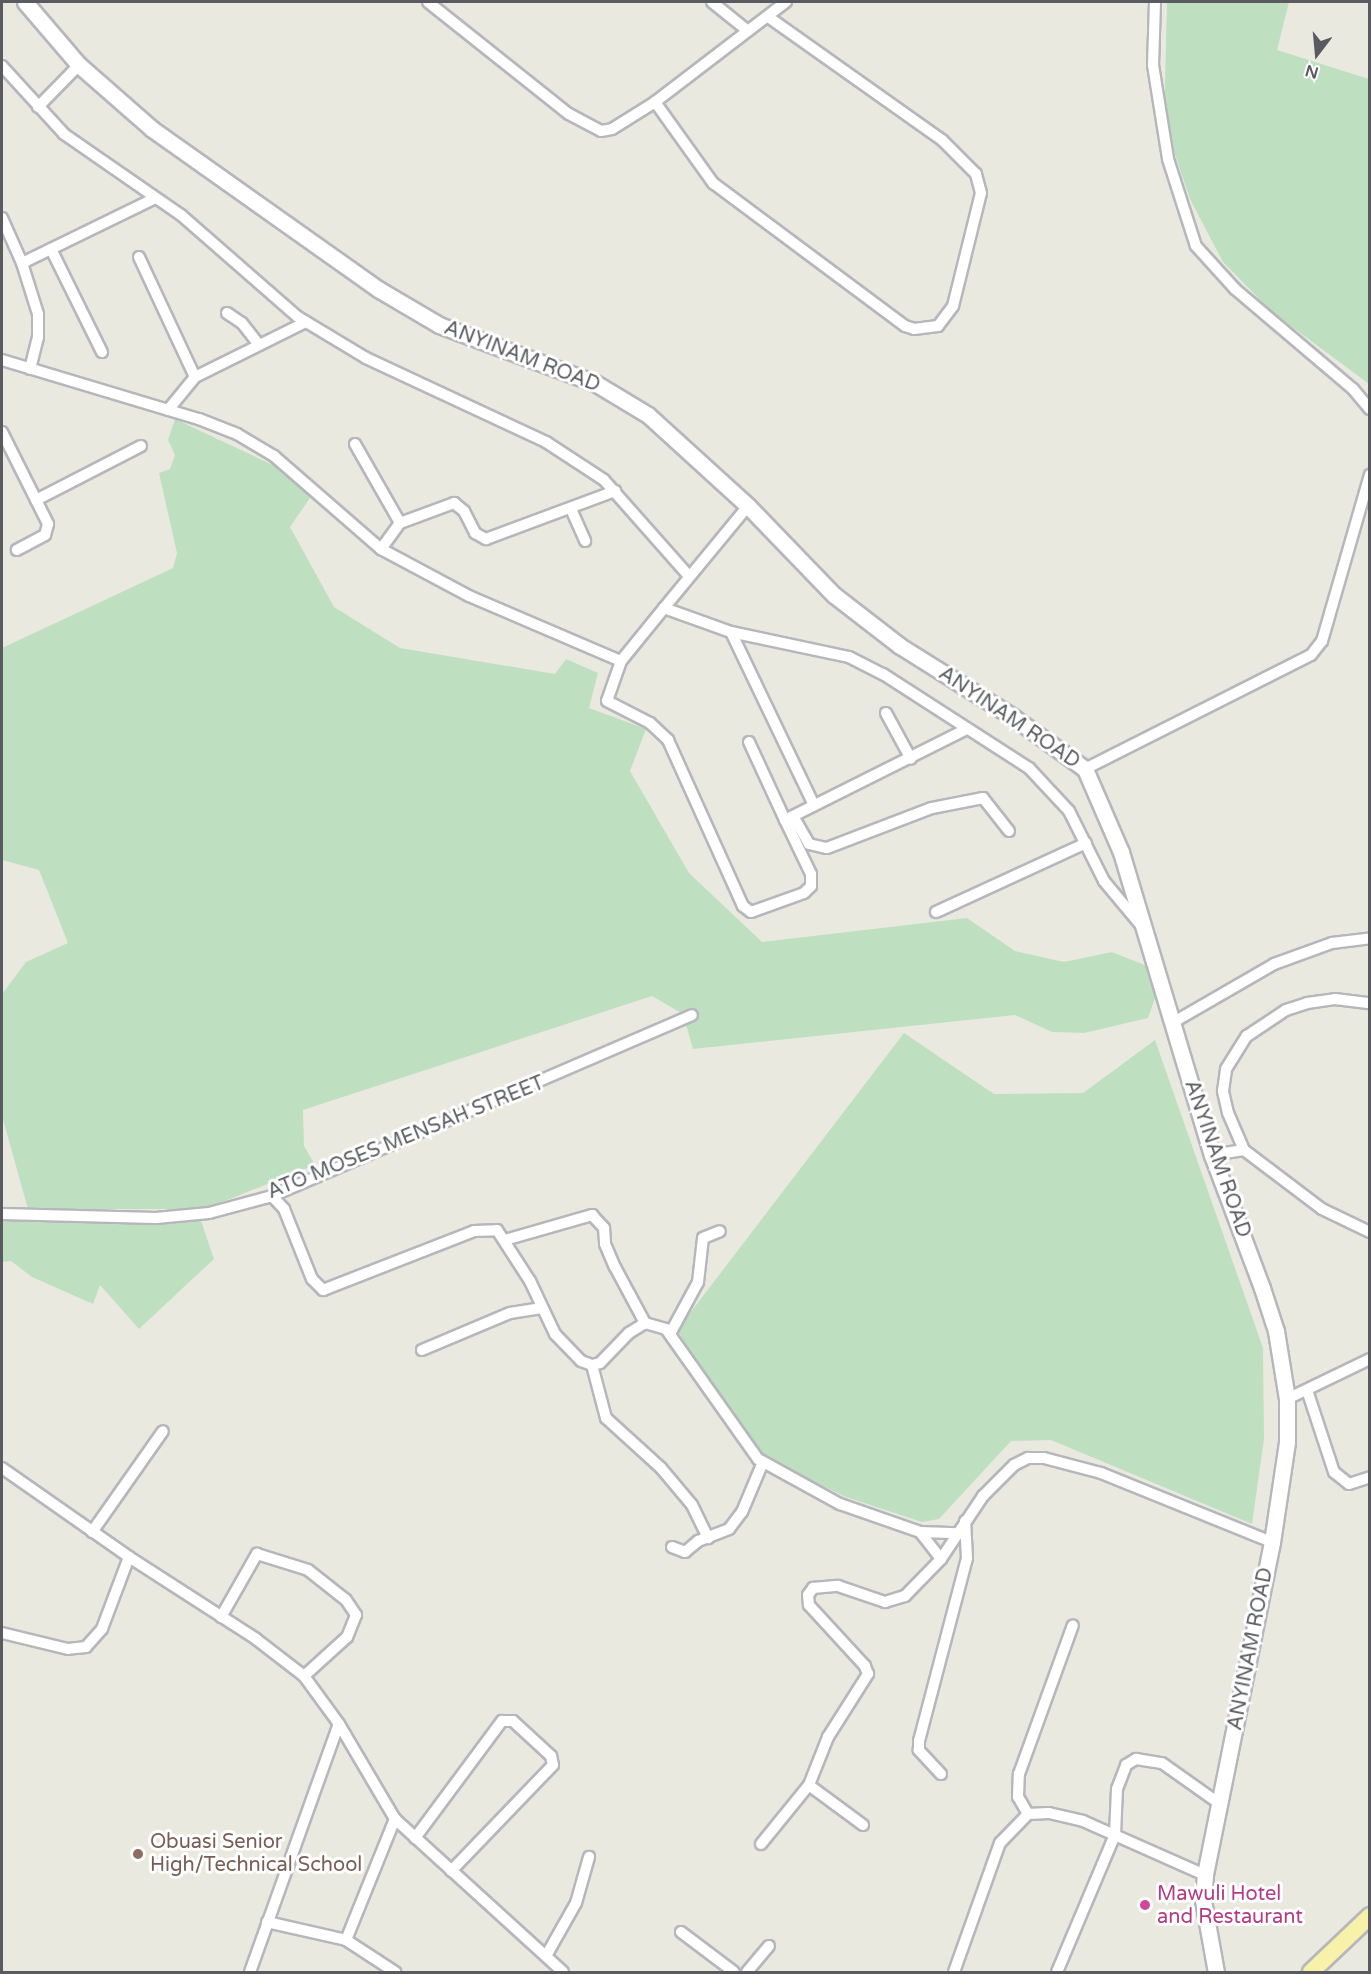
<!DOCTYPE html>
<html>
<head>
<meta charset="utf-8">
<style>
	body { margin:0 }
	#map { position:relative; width:1371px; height:1974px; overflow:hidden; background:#eae9e0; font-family:"Varela Round",sans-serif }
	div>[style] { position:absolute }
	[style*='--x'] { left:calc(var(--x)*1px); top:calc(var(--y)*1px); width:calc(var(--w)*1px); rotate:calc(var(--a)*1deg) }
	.green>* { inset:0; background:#bee0c1 }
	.roads { filter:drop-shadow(2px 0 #b6b7bc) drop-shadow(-2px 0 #b6b7bc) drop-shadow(0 2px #b6b7bc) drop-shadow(0 -2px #b6b7bc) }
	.street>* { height:10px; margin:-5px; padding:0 5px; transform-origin:5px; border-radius:5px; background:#fff }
	.secondary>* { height:15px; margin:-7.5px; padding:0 7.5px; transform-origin:7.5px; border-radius:7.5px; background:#fff }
	.primary>* { height:16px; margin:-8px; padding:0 8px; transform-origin:8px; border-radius:8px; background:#f7f1a9 }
	.dots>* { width:16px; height:16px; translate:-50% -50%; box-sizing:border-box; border:3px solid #fff; border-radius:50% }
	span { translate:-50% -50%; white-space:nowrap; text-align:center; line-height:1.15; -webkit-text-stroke:6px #fff; paint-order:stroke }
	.street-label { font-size:20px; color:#595b60 }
	.education-label { font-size:20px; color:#785e54 }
	.left { translate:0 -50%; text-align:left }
	.hotel-label { font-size:20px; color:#b23c85 }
	.frame { position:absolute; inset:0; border:3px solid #595b60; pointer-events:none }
	.north { position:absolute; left:1287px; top:24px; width:60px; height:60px; -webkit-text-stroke:4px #fff; paint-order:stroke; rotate:196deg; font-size:16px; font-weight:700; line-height:24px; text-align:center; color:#595b60 }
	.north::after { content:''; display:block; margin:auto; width:21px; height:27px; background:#595b60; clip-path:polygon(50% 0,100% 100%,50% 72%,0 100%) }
</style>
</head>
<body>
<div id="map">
	<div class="green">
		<div style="clip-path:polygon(1167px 2px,1289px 2px,1277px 50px,1369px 79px,1369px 384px,1272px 312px,1223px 262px,1190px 199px,1164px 122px)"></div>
		<div style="clip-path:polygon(175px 419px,275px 466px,312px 495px,290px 527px,334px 607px,400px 648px,555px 674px,566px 659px,598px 673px,589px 708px,646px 729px,630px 771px,689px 873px,762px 942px,967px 918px,1015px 951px,1064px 962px,1112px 952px,1147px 966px,1155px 998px,1148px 1018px,1084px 1033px,1052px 1032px,1015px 1015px,693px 1049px,683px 1014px,652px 996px,303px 1110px,304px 1146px,315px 1165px,205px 1209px,28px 1209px,2px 1116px,2px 994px,26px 962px,68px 943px,39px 870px,2px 860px,2px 648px,173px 568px,177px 553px,159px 473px,170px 469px,175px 455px,168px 440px)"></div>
		<div style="clip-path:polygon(904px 1033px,994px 1094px,1083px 1093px,1155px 1040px,1263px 1348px,1264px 1439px,1252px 1524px,1051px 1440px,1011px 1441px,939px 1519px,922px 1522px,846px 1497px,757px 1454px,677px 1330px)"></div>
		<div style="clip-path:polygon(13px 1217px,201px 1221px,214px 1259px,139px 1329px,100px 1285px,93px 1304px,32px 1277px,11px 1261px,2px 1262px,2px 1219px)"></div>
	</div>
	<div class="roads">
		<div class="street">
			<div style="--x:428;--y:2;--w:180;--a:38.5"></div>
			<div style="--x:569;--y:114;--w:36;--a:28"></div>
			<div style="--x:601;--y:131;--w:11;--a:-10"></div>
			<div style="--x:612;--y:129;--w:51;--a:-32.1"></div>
			<div style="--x:655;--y:102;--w:165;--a:-37.4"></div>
			<div style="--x:712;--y:2;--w:46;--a:38.9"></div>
			<div style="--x:1155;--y:2;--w:63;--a:91.8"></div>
			<div style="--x:1153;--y:65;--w:95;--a:80.9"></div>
			<div style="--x:1168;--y:159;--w:91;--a:72.2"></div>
			<div style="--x:1196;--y:246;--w:58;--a:47.8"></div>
			<div style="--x:1235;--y:289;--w:155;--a:40.3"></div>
			<div style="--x:1353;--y:389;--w:26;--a:50"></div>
			<div style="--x:2;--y:66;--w:92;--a:47.6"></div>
			<div style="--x:64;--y:134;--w:142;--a:34.7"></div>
			<div style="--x:181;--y:215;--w:155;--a:41.1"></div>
			<div style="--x:298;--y:317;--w:79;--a:31.1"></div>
			<div style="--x:366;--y:358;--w:199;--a:25"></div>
			<div style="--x:546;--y:442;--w:69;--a:33.2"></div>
			<div style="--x:604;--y:480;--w:127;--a:48.5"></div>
			<div style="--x:655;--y:102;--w:100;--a:54.4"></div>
			<div style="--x:713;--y:183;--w:239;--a:36.7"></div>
			<div style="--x:905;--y:326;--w:9;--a:18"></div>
			<div style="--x:914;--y:329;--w:24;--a:-7"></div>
			<div style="--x:938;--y:326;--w:25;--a:-53"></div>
			<div style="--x:953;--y:306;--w:116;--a:-76.1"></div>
			<div style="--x:981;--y:193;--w:20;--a:-105"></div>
			<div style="--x:976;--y:174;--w:48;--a:-135"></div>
			<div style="--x:942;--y:140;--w:213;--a:-144.7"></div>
			<div style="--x:38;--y:107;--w:59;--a:-45.7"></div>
			<div style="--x:2;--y:218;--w:49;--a:66"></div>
			<div style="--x:22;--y:263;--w:53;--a:72.6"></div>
			<div style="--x:38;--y:314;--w:23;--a:90"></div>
			<div style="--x:38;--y:337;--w:33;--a:104"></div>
			<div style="--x:51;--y:249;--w:115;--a:63.7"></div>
			<div style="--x:139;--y:257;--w:132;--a:65"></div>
			<div style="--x:22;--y:263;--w:148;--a:-26"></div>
			<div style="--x:227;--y:313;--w:18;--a:34"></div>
			<div style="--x:242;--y:323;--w:28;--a:52"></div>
			<div style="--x:2;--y:360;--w:206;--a:16.7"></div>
			<div style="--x:199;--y:419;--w:41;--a:21.5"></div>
			<div style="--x:237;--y:434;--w:43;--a:30.7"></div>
			<div style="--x:274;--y:456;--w:142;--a:41"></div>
			<div style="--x:381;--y:549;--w:100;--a:28.1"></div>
			<div style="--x:469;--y:596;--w:165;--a:23.2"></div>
			<div style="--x:621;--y:661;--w:68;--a:-50.9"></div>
			<div style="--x:168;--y:410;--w:43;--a:-50.7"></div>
			<div style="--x:195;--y:377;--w:124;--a:-26.4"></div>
			<div style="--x:2;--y:432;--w:103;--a:63.4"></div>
			<div style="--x:48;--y:524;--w:11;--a:105"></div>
			<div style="--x:45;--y:535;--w:32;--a:152"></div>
			<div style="--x:355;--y:444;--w:91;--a:60.3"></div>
			<div style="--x:400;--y:523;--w:58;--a:-20.3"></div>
			<div style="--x:454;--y:503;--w:13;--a:39"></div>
			<div style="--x:464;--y:511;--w:25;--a:63"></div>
			<div style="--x:475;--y:533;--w:13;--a:29"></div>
			<div style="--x:486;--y:539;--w:138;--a:-20.4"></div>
			<div style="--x:36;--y:500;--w:118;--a:-27.2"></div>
			<div style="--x:748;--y:506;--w:132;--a:129.5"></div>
			<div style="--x:664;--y:608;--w:71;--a:19.7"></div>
			<div style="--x:731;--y:632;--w:121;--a:12"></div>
			<div style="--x:849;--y:657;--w:38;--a:27"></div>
			<div style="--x:883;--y:674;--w:174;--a:32.8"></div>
			<div style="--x:1029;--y:768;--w:59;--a:47.1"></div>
			<div style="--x:1069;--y:811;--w:78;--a:63.4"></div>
			<div style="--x:1104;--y:881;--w:56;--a:50.1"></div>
			<div style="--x:571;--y:509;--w:35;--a:66"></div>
			<div style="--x:381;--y:549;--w:32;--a:-54"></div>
			<div style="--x:731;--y:632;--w:192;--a:64.4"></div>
			<div style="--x:621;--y:661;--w:42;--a:109.3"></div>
			<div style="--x:607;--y:701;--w:48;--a:27.1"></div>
			<div style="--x:650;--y:723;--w:25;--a:43"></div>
			<div style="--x:668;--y:740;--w:182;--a:65.7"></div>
			<div style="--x:743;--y:906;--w:10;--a:37"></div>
			<div style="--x:751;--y:912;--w:56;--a:-19.7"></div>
			<div style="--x:804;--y:893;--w:10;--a:-45"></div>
			<div style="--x:811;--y:886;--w:12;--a:-90"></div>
			<div style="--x:811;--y:874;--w:60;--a:-115.7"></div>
			<div style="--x:785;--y:820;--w:201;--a:-26.6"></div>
			<div style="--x:886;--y:713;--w:52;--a:61.5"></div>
			<div style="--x:749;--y:742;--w:86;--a:65.2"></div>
			<div style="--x:1085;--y:769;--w:253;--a:-26.8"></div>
			<div style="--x:1311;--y:655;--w:18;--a:-52"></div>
			<div style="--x:1322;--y:641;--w:173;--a:-73.9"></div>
			<div style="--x:793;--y:816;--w:32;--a:60"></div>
			<div style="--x:809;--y:844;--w:18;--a:13"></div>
			<div style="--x:827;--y:848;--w:112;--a:-20.9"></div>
			<div style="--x:932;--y:808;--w:52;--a:-11.1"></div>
			<div style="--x:983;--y:798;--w:42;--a:51.8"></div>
			<div style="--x:936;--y:912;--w:165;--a:-24.7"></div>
			<div style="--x:1172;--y:1023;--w:118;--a:-30"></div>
			<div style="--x:1274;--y:964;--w:62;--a:-19.9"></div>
			<div style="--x:1332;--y:943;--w:38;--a:-7"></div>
			<div style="--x:1244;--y:1150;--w:40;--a:-113.4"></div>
			<div style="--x:1228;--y:1113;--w:23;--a:-103"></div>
			<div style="--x:1223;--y:1091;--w:22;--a:-82"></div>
			<div style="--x:1226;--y:1069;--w:39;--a:-58"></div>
			<div style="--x:1247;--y:1036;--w:47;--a:-33.7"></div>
			<div style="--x:1286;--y:1010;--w:22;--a:-18"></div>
			<div style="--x:1307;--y:1003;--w:28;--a:-8"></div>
			<div style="--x:1335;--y:999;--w:35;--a:7"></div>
			<div style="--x:1212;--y:1155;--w:32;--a:-9"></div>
			<div style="--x:1244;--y:1150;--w:98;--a:37.1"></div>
			<div style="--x:1322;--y:1209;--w:53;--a:25.6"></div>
			<div style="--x:272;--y:1196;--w:18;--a:47"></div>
			<div style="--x:284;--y:1209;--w:75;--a:68.2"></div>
			<div style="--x:312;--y:1279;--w:16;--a:45"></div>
			<div style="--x:323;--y:1290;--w:162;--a:-21.3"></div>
			<div style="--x:474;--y:1231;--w:23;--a:-2"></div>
			<div style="--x:497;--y:1230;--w:61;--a:57.1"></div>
			<div style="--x:530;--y:1281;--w:59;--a:64.7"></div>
			<div style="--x:555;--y:1334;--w:37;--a:46"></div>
			<div style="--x:581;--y:1361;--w:12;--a:20"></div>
			<div style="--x:592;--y:1365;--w:8;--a:-14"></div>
			<div style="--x:600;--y:1363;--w:42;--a:-46"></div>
			<div style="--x:629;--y:1333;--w:19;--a:-32"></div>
			<div style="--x:645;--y:1323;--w:22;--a:16"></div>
			<div style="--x:666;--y:1329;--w:159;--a:54.7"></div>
			<div style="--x:758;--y:1459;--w:94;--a:28.8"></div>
			<div style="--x:840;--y:1504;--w:85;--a:19.3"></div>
			<div style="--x:920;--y:1532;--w:37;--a:2"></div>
			<div style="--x:2;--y:1214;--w:154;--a:1.5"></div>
			<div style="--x:156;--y:1218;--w:53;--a:-5.4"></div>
			<div style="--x:209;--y:1213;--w:65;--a:-15.1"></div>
			<div style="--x:272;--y:1196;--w:457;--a:-23.3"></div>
			<div style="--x:505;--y:1240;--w:91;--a:-16"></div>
			<div style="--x:592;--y:1215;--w:18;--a:47"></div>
			<div style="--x:604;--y:1228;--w:16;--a:86"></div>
			<div style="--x:605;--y:1244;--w:25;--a:67"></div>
			<div style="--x:615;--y:1267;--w:64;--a:61.8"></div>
			<div style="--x:671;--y:1332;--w:57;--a:-61.6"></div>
			<div style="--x:698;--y:1282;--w:44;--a:-83.5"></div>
			<div style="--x:703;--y:1238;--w:18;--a:-22"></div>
			<div style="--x:422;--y:1350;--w:95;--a:-22.8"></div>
			<div style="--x:510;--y:1313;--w:32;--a:-9"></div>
			<div style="--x:592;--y:1365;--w:55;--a:75.2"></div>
			<div style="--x:606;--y:1418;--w:74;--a:42.3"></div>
			<div style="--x:661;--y:1468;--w:48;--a:50"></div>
			<div style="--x:692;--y:1505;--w:37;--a:64"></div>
			<div style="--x:1307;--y:1390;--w:86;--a:71.8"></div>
			<div style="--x:1334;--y:1472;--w:19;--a:39"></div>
			<div style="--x:1349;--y:1484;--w:22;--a:-18"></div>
			<div style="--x:1287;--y:1399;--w:92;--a:-25.7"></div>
			<div style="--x:2;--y:1468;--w:155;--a:35"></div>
			<div style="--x:129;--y:1557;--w:77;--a:110.6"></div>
			<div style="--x:102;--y:1629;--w:24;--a:132"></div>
			<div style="--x:86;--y:1647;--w:18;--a:174"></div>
			<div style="--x:68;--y:1649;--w:68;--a:-166.4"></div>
			<div style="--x:92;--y:1532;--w:123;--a:-54.9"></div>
			<div style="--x:920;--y:1532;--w:34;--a:52"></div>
			<div style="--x:672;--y:1547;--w:14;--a:21"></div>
			<div style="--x:685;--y:1552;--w:17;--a:-40"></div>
			<div style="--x:698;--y:1541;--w:33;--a:-21"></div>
			<div style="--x:729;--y:1529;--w:21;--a:-53"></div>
			<div style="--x:742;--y:1512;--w:54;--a:-67.2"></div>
			<div style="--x:129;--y:1557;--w:151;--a:32.8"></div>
			<div style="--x:256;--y:1639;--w:61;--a:37.6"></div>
			<div style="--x:304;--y:1676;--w:59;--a:53.9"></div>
			<div style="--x:339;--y:1724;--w:110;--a:59.5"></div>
			<div style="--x:395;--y:1819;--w:227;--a:42.3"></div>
			<div style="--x:221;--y:1617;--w:73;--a:-60.3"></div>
			<div style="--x:257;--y:1554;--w:53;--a:17.4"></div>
			<div style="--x:308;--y:1570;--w:48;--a:38.3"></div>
			<div style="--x:346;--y:1600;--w:18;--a:56"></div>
			<div style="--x:356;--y:1615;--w:24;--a:112"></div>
			<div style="--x:347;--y:1637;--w:58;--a:137.8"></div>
			<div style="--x:941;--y:1774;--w:33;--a:-133"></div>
			<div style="--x:919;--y:1750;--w:9;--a:-90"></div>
			<div style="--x:919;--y:1741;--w:189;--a:-75.3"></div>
			<div style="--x:967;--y:1558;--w:37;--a:-93"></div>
			<div style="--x:1028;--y:1814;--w:20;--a:-120"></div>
			<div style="--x:1018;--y:1797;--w:23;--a:-88"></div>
			<div style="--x:1019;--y:1774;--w:158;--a:-70.1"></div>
			<div style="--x:863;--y:1825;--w:67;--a:-143.5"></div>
			<div style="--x:809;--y:1785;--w:52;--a:-68.4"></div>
			<div style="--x:828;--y:1737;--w:75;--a:-57.6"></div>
			<div style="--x:868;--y:1674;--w:9;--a:-111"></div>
			<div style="--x:865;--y:1666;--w:83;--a:-132.6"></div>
			<div style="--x:809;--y:1605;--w:10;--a:-96"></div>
			<div style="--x:808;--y:1595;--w:9;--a:-54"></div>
			<div style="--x:813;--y:1588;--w:25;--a:-5"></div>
			<div style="--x:838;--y:1586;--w:50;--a:18.8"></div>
			<div style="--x:885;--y:1602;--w:21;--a:-17"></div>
			<div style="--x:905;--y:1596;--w:52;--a:-45.8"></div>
			<div style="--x:941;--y:1559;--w:76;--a:-56.3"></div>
			<div style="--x:983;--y:1496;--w:44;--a:-45"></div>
			<div style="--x:1014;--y:1465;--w:16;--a:-27"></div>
			<div style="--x:1028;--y:1458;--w:16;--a:0"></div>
			<div style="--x:1044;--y:1458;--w:59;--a:14.7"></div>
			<div style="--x:1101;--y:1473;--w:184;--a:22"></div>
			<div style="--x:415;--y:1838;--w:146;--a:-53.4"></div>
			<div style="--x:502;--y:1721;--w:11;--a:0"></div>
			<div style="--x:513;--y:1721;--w:52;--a:42.6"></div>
			<div style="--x:551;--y:1756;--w:9;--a:77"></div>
			<div style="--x:553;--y:1765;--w:147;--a:133.9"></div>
			<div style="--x:761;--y:1844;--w:76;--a:-50.9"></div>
			<div style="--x:267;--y:1922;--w:81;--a:12.8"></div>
			<div style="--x:346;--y:1940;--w:59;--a:33.1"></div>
			<div style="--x:681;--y:1932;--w:66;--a:37"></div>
			<div style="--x:346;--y:1940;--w:131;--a:-68"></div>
			<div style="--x:546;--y:1956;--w:61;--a:-60.5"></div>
			<div style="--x:576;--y:1903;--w:48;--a:-74.2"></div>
			<div style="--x:250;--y:1972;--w:263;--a:-70.3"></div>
			<div style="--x:747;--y:1972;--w:34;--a:-50"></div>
			<div style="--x:954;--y:1972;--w:137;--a:-70.4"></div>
			<div style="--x:1000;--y:1843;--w:40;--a:-46"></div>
			<div style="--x:1028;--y:1814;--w:21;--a:-3"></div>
			<div style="--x:1049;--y:1813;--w:35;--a:13"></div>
			<div style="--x:1083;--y:1821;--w:133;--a:23.9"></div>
			<div style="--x:1057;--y:1972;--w:149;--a:-67.1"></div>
			<div style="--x:1115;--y:1835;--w:46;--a:-87.5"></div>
			<div style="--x:1117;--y:1789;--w:26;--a:-69"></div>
			<div style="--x:1126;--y:1765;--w:12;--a:-31"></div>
			<div style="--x:1136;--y:1759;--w:26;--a:9"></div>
			<div style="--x:1162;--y:1763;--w:71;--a:35.3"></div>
		</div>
		<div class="secondary">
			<div style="--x:25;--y:2;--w:83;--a:49.4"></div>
			<div style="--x:79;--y:65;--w:97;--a:41.2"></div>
			<div style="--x:152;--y:129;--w:277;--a:35.3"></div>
			<div style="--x:378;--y:289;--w:71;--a:30.5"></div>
			<div style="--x:439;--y:325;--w:166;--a:20.4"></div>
			<div style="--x:595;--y:383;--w:62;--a:31.1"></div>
			<div style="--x:648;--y:415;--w:135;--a:42.3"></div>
			<div style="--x:748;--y:506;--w:124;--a:46"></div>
			<div style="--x:834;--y:595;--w:83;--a:37.7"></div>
			<div style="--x:900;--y:646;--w:133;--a:32.1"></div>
			<div style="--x:1013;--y:717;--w:89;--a:35.8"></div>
			<div style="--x:1085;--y:769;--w:90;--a:66.6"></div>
			<div style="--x:1121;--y:852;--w:316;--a:73.3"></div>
			<div style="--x:1212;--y:1155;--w:142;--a:69.4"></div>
			<div style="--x:1262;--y:1288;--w:45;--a:72"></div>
			<div style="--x:1276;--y:1331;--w:69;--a:80.8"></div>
			<div style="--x:1287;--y:1399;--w:43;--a:90"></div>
			<div style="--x:1287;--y:1442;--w:101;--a:98.5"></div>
			<div style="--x:1272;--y:1542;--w:340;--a:101.4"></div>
			<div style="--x:1205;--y:1875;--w:25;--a:95"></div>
			<div style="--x:1203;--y:1900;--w:73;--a:79.8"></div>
		</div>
		<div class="primary">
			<div style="--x:1311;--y:1972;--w:81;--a:-43.5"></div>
		</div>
	</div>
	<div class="dots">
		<div style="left:138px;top:1854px;background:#8d6e63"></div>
		<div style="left:1145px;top:1905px;background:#d1479c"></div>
	</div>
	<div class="street-label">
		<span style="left:522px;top:357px;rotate:21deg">ANYINAM ROAD</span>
		<span style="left:1009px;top:718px;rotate:34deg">ANYINAM ROAD</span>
		<span style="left:406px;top:1138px;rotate:-22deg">ATO MOSES MENSAH STREET</span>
		<span style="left:1217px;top:1159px;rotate:71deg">ANYINAM ROAD</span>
		<span style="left:1251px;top:1649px;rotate:-79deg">ANYINAM ROAD</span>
	</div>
	<div class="education-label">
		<span class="left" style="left:150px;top:1854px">Obuasi Senior<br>High/Technical School</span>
	</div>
	<div class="hotel-label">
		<span class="left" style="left:1157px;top:1906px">Mawuli Hotel<br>and Restaurant</span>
	</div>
	<div class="frame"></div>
	<div class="north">N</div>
</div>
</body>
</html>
